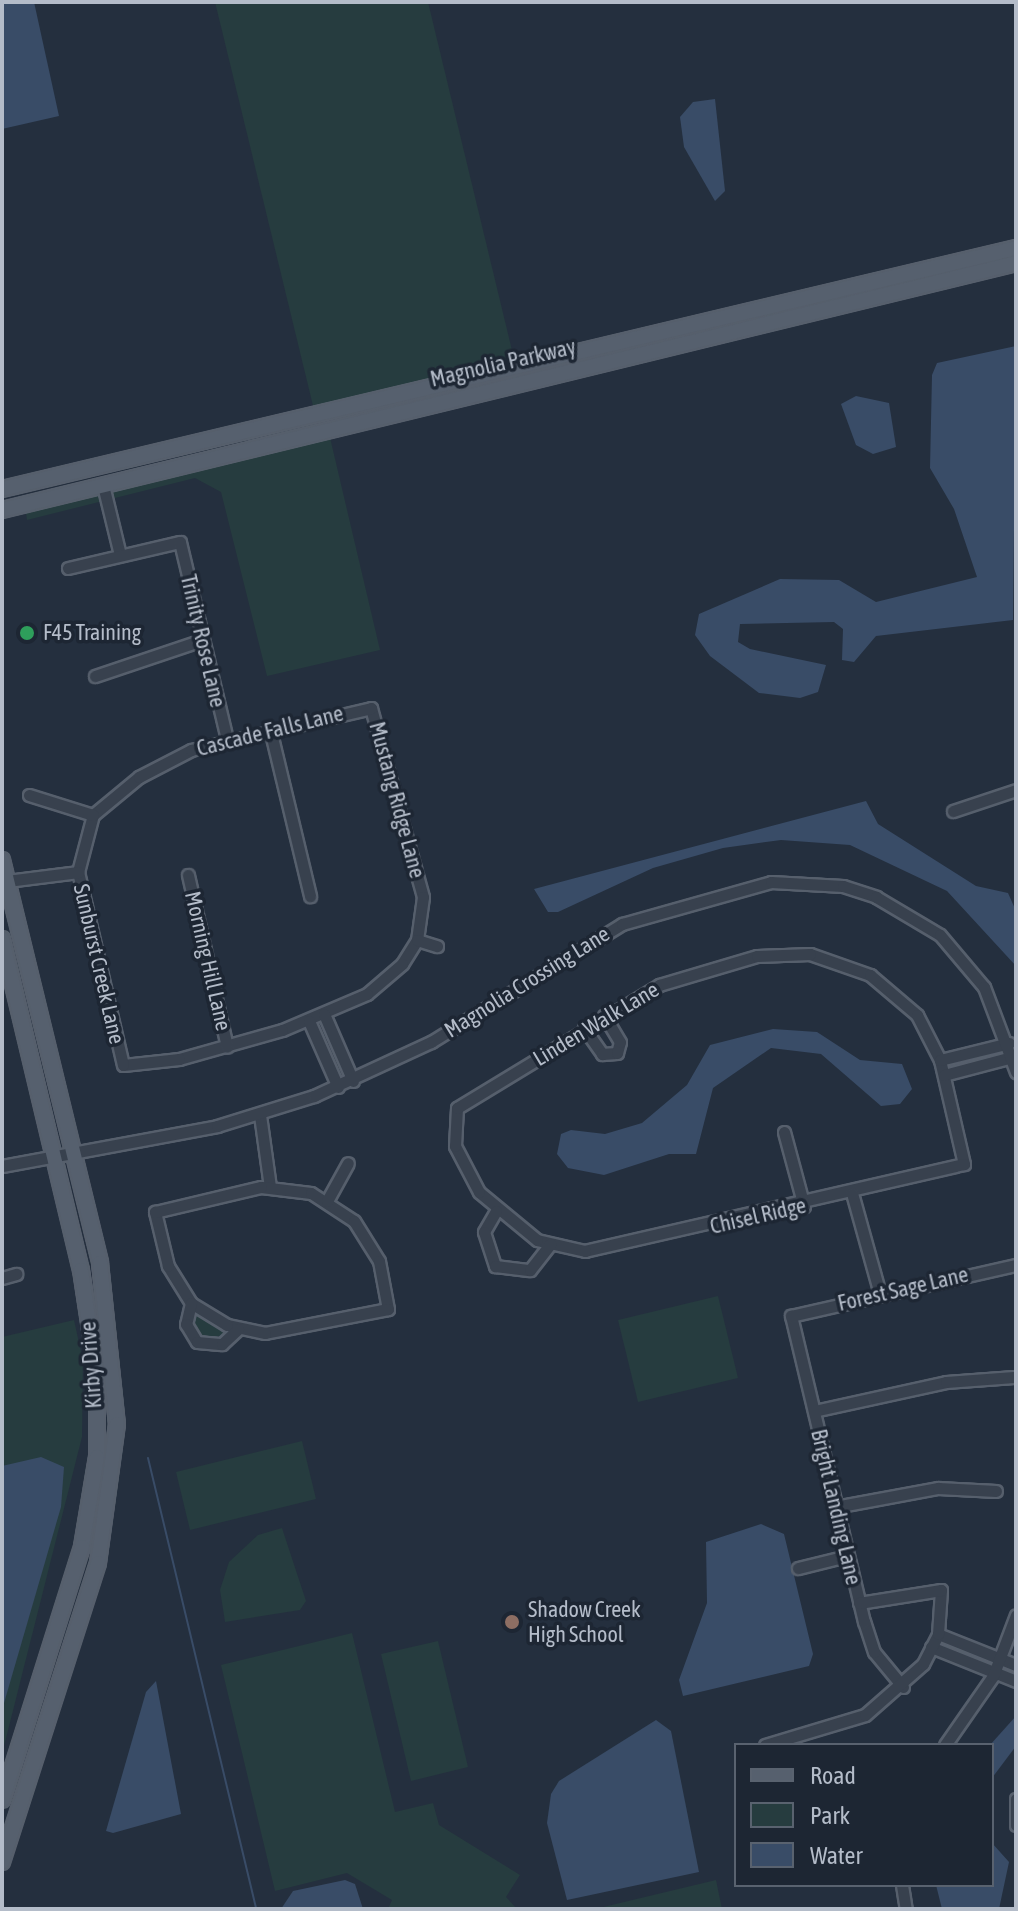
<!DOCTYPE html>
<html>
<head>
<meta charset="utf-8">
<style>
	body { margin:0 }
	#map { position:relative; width:1018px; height:1911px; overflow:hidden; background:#242f3e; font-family:"Asap Condensed",sans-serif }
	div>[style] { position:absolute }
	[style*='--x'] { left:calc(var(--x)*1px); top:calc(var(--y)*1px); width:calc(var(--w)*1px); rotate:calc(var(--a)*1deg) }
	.green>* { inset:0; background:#263c3f }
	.water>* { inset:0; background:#394c67 }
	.stream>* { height:2px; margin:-1px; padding:0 1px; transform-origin:1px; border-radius:1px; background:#394c67 }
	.roads { filter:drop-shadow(2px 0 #565f6c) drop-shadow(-2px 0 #565f6c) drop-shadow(0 2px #565f6c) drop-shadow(0 -2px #565f6c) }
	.minor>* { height:11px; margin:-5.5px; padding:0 5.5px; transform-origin:5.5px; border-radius:5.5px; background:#38414e }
	.major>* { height:14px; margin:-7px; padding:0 7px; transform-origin:7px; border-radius:7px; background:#56606e }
	.dots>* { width:22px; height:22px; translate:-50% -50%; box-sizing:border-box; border:4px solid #1d2633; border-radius:50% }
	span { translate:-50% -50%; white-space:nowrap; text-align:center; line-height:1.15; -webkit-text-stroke:7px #1d2633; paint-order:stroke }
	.street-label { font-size:22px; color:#b4bcc9 }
	.poi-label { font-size:22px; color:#b4bcc9 }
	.left { translate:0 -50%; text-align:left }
	.frame { position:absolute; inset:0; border:4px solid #b4bcc9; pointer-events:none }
	.legend { position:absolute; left:734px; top:1743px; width:260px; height:144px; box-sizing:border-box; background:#1d2633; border:2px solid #59626f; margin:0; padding:10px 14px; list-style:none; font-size:24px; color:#b4bcc9 }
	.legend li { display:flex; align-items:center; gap:16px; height:40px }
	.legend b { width:40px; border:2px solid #59626f }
</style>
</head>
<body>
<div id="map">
	<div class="green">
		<div style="clip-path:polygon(215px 2px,428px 2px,517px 371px,316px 418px)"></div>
		<div style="clip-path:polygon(328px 429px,380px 650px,267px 676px,221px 492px,195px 478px,27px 520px,25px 506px)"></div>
		<div style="clip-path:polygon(718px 1296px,738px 1378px,638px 1402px,618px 1320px)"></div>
		<div style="clip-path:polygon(197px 1314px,224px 1330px,225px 1335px,202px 1339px,191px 1322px)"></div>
		<div style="clip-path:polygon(74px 1320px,83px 1361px,82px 1437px,2px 1754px,2px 1337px)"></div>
		<div style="clip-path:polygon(302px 1441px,316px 1499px,190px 1530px,176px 1472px)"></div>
		<div style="clip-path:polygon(282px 1528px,306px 1601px,300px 1610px,225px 1622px,220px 1590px,229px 1562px,258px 1535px)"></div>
		<div style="clip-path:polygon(352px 1633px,395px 1812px,433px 1803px,439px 1825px,520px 1875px,506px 1897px,517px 1909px,388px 1909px,392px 1900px,347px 1873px,275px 1891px,221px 1665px)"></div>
		<div style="clip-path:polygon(438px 1641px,468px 1767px,411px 1781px,381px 1654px)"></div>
		<div style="clip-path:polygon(716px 1880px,722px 1909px,595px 1909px)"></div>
	</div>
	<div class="water">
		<div style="clip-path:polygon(2px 2px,34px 2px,59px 116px,2px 129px)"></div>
		<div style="clip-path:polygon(715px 99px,725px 191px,715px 201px,684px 147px,680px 117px,693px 102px)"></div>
		<div style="clip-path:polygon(1016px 346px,1013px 620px,876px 636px,854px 662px,842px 660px,843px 629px,834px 622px,740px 624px,738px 642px,750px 649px,826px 665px,818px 692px,800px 698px,759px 693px,710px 656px,695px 635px,699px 614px,780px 579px,839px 580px,876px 602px,977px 577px,954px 509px,930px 468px,932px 375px,937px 363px)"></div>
		<div style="clip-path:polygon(856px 396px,889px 403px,896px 447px,873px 454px,856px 445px,841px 404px)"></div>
		<div style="clip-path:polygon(866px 801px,878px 824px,976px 886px,1008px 893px,1016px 911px,1016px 966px,947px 891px,850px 845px,781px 840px,723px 848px,653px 868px,558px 912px,548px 912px,534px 889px)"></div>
		<div style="clip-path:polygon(773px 1029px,817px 1032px,860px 1060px,902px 1064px,912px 1089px,900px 1104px,881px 1106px,821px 1054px,771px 1048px,713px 1088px,696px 1154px,669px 1154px,604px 1175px,568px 1168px,557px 1154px,561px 1134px,571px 1130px,605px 1134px,642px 1123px,687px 1085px,710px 1045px)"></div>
		<div style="clip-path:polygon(41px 1457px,64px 1467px,61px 1507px,2px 1710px,2px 1466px)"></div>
		<div style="clip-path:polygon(761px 1524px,784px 1534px,813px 1654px,809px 1666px,683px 1696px,679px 1680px,707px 1603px,706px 1542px)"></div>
		<div style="clip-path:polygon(156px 1681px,181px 1814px,113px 1833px,106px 1831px,146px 1692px)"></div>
		<div style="clip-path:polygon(1016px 1716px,1016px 1746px,992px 1778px,990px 1745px)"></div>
		<div style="clip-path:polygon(656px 1720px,671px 1731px,699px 1872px,567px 1900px,547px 1823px,551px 1794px,559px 1781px)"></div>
		<div style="clip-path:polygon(992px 1843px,1009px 1862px,999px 1909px,942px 1909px,936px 1885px,992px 1885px)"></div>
		<div style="clip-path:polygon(345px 1880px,355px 1884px,363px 1909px,281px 1909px,293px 1891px)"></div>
	</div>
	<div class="stream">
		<div style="--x:148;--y:1458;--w:464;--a:76.5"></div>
	</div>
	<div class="roads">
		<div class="minor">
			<div style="--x:103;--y:485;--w:72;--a:76.3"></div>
			<div style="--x:68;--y:568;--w:115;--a:-13.1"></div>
			<div style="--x:180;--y:542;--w:203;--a:76.6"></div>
			<div style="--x:95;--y:676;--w:113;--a:-18.6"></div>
			<div style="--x:371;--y:708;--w:196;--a:74.6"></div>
			<div style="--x:423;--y:897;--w:43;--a:97.9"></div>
			<div style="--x:417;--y:940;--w:28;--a:122"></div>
			<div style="--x:402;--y:964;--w:46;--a:139.4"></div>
			<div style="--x:367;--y:994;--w:92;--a:157"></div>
			<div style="--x:282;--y:1030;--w:107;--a:164.3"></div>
			<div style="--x:179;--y:1059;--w:56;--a:173.9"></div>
			<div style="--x:123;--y:1065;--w:198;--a:-103.1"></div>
			<div style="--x:78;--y:872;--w:59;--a:-75.3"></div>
			<div style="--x:93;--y:815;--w:60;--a:-39.6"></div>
			<div style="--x:139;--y:777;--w:59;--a:-27.4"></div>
			<div style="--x:191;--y:750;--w:185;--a:-13.1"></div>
			<div style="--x:270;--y:729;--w:172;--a:76.5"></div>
			<div style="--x:29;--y:795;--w:67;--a:17.4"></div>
			<div style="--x:953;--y:811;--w:66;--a:-18.4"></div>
			<div style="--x:188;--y:875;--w:176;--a:77.2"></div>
			<div style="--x:7;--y:881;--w:72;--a:-7.2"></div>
			<div style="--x:417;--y:940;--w:21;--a:17"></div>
			<div style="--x:810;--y:954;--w:64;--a:19.3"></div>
			<div style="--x:870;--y:975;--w:62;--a:40.4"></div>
			<div style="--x:917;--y:1015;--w:51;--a:62.9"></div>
			<div style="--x:940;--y:1060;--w:107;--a:77"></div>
			<div style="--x:964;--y:1164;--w:389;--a:167.1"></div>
			<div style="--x:585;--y:1251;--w:49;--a:-167.1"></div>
			<div style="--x:537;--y:1240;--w:75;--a:-140.4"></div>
			<div style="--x:479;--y:1192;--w:52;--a:-117.6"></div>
			<div style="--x:455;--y:1146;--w:38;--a:-87"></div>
			<div style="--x:457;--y:1108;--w:237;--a:-31.3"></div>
			<div style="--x:659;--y:985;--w:102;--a:-16.5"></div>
			<div style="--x:757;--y:956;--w:53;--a:-2.2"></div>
			<div style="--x:324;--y:1014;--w:73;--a:66.6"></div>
			<div style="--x:309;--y:1021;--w:72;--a:66.3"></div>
			<div style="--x:584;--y:1028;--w:32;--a:55"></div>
			<div style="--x:602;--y:1054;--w:15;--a:-4"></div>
			<div style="--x:617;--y:1053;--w:11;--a:-75"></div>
			<div style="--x:620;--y:1042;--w:31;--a:-121"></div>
			<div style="--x:940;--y:1060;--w:71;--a:-13.8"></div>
			<div style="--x:944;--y:1075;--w:70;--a:-14.8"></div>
			<div style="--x:260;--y:1115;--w:73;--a:82.1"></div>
			<div style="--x:784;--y:1132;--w:77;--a:74.9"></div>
			<div style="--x:2;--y:1166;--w:219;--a:-10.5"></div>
			<div style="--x:217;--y:1126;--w:102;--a:-17.2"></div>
			<div style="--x:314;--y:1096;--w:129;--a:-24.8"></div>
			<div style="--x:431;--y:1042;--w:225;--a:-31.7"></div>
			<div style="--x:622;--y:924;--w:155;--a:-15.7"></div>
			<div style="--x:771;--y:882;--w:72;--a:3.2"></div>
			<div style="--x:843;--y:886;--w:35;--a:18"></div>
			<div style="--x:876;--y:897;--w:74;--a:30.7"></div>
			<div style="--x:940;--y:935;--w:68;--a:49.8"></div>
			<div style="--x:984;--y:987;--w:91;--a:69.4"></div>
			<div style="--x:261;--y:1187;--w:50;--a:6.8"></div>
			<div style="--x:311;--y:1193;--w:51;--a:33.1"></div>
			<div style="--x:354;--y:1221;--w:47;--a:58"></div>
			<div style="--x:379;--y:1261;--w:49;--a:79.4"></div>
			<div style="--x:388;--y:1309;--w:125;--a:169"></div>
			<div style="--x:265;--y:1333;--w:39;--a:-168"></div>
			<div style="--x:227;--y:1325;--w:42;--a:-148.6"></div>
			<div style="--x:191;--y:1303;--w:44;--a:-121.9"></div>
			<div style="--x:168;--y:1266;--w:56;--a:-103.5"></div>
			<div style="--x:155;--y:1212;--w:109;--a:-13.3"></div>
			<div style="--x:852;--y:1193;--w:105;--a:74.5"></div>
			<div style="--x:327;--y:1201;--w:43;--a:-61.1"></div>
			<div style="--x:496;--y:1211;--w:24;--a:120"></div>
			<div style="--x:484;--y:1232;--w:36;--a:72"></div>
			<div style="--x:495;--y:1266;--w:35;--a:7"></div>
			<div style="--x:530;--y:1270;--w:33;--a:-52"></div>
			<div style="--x:2;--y:1278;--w:15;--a:-16"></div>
			<div style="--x:191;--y:1303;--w:22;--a:103"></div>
			<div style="--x:186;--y:1324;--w:21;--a:59"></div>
			<div style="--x:197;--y:1342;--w:25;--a:5"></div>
			<div style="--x:222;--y:1344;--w:22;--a:-43"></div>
			<div style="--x:814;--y:1411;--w:135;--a:-12.4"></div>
			<div style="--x:946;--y:1382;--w:68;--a:-4.2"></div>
			<div style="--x:835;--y:1507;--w:105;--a:-10.5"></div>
			<div style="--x:938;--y:1488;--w:58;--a:3"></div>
			<div style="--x:798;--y:1568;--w:50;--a:-13.8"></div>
			<div style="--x:938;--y:1634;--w:84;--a:21.7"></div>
			<div style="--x:931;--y:1647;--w:92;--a:21.8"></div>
			<div style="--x:903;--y:1687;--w:45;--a:-129.6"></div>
			<div style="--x:874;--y:1652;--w:32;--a:-108"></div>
			<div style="--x:864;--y:1622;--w:315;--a:-103.4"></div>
			<div style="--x:791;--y:1316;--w:231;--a:-12.8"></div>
			<div style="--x:765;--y:1745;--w:104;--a:-16.7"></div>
			<div style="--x:865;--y:1715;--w:77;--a:-41.3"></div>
			<div style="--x:923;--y:1664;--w:34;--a:-63"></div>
			<div style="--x:938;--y:1634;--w:44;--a:-86.1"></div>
			<div style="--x:941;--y:1590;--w:83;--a:171"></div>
			<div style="--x:945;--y:1745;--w:84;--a:-55.2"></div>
			<div style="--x:993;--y:1676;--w:65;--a:-69.3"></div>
			<div style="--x:1016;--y:1799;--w:26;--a:90"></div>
			<div style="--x:902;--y:1885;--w:24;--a:81"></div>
		</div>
		<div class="major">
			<div style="--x:2;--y:489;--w:1042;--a:-13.37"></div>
			<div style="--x:2;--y:510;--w:1044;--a:-13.69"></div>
			<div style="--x:2;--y:860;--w:415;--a:76.3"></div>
			<div style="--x:100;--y:1263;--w:162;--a:84"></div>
			<div style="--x:117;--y:1424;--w:140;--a:97.8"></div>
			<div style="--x:98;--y:1563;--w:314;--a:107.8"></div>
			<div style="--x:2;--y:939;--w:340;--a:76.6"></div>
			<div style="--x:81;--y:1270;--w:107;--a:81.4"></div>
			<div style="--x:97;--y:1376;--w:81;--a:90"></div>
			<div style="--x:97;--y:1457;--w:91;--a:99.5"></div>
			<div style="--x:82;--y:1547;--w:265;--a:107.5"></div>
		</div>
	</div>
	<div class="dots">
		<div style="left:27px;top:633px;background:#2e9e5b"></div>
		<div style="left:512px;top:1622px;background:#8d6e63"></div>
	</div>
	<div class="street-label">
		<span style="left:503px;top:363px;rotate:-13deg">Magnolia Parkway</span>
		<span style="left:203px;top:641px;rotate:77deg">Trinity Rose Lane</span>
		<span style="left:270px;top:731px;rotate:-14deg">Cascade Falls Lane</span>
		<span style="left:397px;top:800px;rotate:75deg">Mustang Ridge Lane</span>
		<span style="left:208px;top:961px;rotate:77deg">Morning Hill Lane</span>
		<span style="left:99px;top:964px;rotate:77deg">Sunburst Creek Lane</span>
		<span style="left:527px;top:982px;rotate:-32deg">Magnolia Crossing Lane</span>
		<span style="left:596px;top:1024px;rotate:-31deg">Linden Walk Lane</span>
		<span style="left:758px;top:1216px;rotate:-13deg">Chisel Ridge</span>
		<span style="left:903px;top:1289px;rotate:-13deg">Forest Sage Lane</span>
		<span style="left:91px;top:1365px;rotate:-94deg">Kirby Drive</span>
		<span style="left:836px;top:1507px;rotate:77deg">Bright Landing Lane</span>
	</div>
	<div class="poi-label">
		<span class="left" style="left:43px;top:633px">F45 Training</span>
		<span class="left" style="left:528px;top:1622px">Shadow Creek<br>High School</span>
	</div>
	<div class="frame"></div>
	<ul class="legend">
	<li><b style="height:10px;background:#56606e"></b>Road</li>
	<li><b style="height:22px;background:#263c3f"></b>Park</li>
	<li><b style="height:22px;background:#394c67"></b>Water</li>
	</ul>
</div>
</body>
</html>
